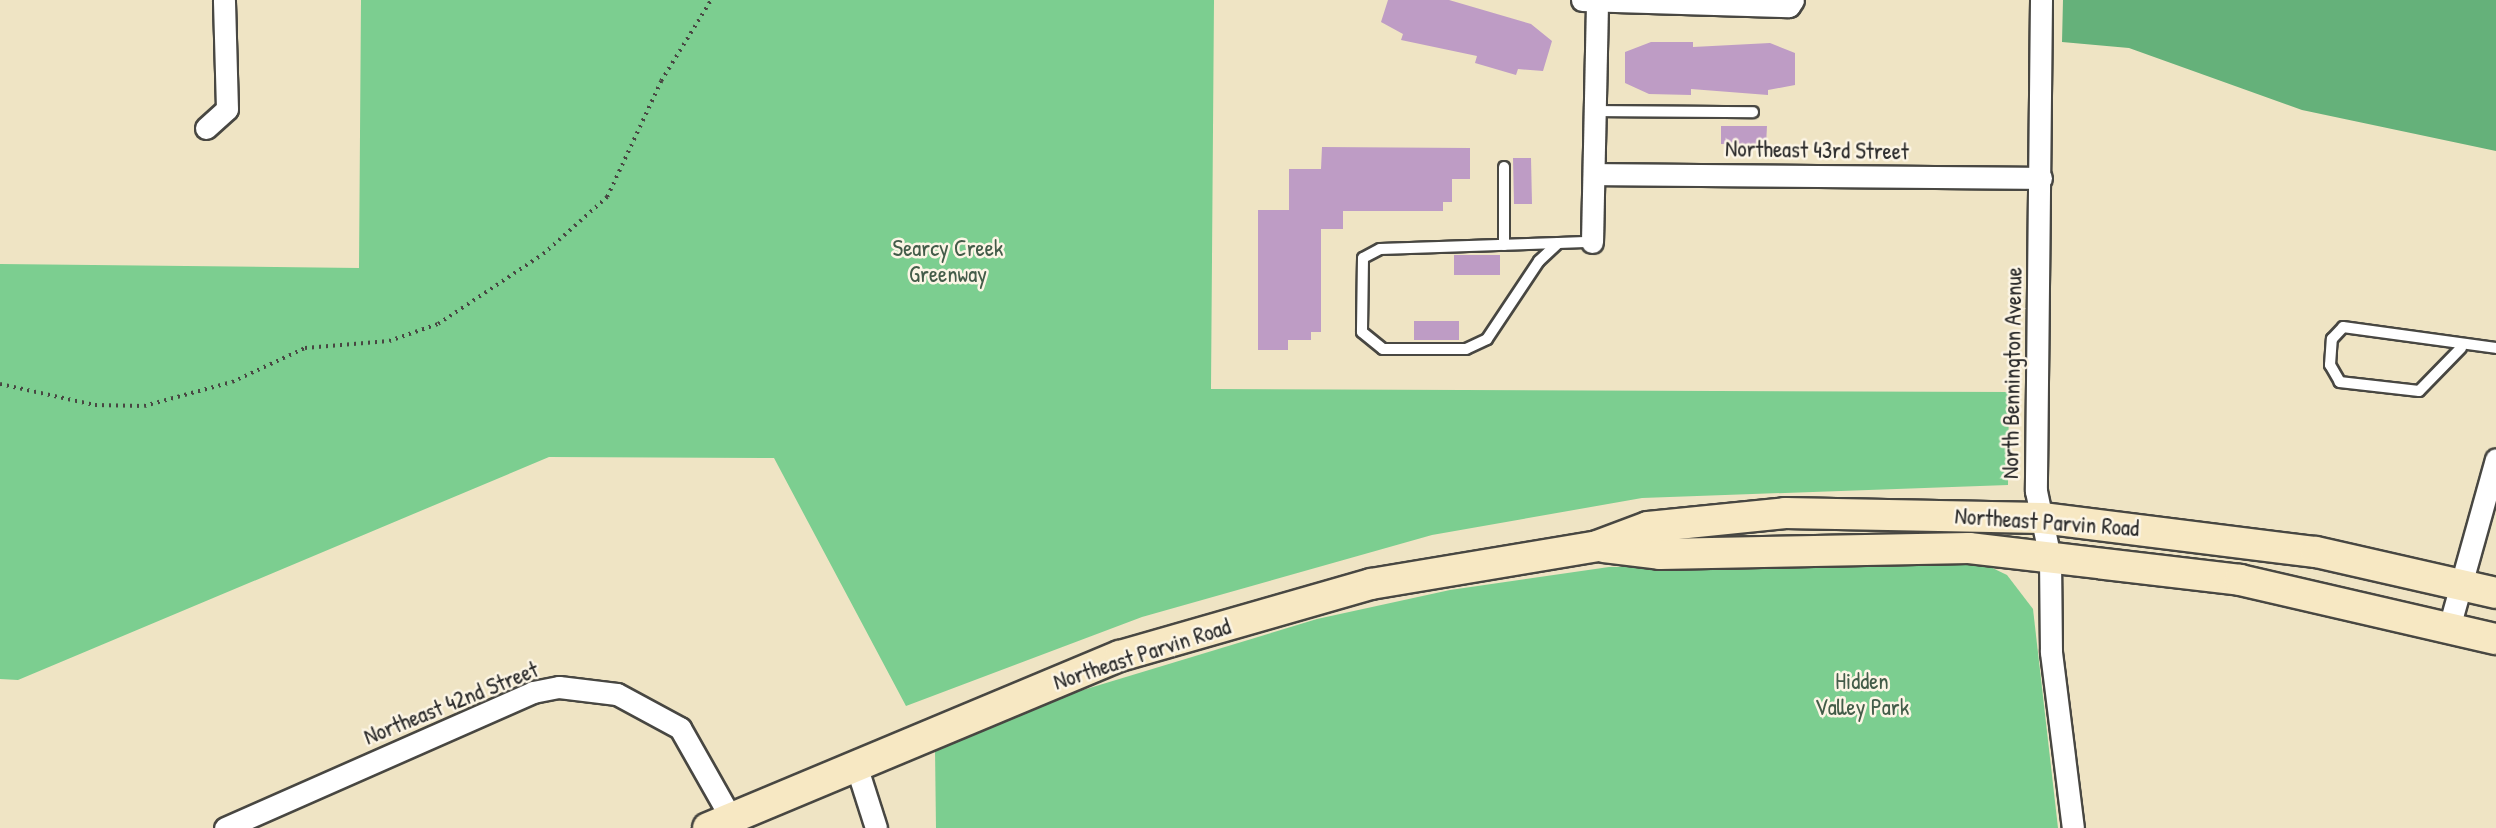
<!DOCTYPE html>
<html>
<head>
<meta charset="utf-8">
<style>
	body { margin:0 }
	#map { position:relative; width:2496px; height:828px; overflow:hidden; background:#efe4c4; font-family:"Patrick Hand",sans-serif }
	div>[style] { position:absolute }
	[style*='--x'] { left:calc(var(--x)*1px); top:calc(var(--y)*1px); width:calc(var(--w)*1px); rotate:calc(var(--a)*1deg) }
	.green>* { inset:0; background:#7cce90 }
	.forest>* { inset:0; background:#65b17a }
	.building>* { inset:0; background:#be9cc5 }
	.path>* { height:3.5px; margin-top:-1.75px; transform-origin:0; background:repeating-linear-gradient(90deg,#484742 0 2px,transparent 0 7px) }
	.roads { filter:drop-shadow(2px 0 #484742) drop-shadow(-2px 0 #484742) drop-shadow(0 2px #484742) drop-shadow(0 -2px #484742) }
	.lane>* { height:10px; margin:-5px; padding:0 5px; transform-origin:5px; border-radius:5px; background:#fff }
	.street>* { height:21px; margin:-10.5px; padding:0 10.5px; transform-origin:10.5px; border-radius:10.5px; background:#fff }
	.secondary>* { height:30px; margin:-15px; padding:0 15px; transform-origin:15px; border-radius:15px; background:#f7e8c3 }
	span { translate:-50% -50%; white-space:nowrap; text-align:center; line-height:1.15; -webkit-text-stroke:5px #fcf5e5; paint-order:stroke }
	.street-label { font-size:23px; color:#2b2b2b }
	.park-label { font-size:23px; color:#435c49 }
</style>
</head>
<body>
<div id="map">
	<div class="green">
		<div style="clip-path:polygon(361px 0,1214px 0,1211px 389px,2009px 392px,2008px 485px,1642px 498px,1432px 535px,1142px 617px,906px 706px,774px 458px,549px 457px,18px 680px,0 679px,0 264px,359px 268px)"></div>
		<div style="clip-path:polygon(1982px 563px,2007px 575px,2033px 609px,2058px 828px,936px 828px,935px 749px,1040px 703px,1317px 619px,1450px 590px,1609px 567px)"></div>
	</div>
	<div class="forest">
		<div style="clip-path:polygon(2063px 0,2496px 0,2496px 151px,2302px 110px,2129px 48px,2062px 42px)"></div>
	</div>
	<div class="building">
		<div style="clip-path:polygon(1388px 0,1449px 0,1531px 24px,1552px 41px,1543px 71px,1518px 69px,1516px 75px,1475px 63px,1477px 56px,1401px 40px,1403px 34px,1381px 22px)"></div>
		<div style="clip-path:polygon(1651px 42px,1693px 42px,1693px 47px,1770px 43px,1795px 53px,1795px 85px,1768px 90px,1768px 95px,1691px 89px,1691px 95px,1649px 94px,1625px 83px,1625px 52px)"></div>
		<div style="clip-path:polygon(1721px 126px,1767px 126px,1766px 145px,1721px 144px)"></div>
		<div style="clip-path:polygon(1322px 147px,1470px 148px,1470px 179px,1452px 179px,1452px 202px,1443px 202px,1443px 211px,1343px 211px,1343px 229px,1321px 229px,1321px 332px,1311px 332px,1311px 340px,1288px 340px,1288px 350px,1258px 350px,1258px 210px,1289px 210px,1289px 169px,1321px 169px)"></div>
		<div style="clip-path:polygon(1513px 158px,1531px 158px,1532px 204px,1514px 204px)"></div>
		<div style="clip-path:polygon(1454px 255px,1500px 255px,1500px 275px,1454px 275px)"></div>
		<div style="clip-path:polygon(1414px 321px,1459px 321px,1459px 340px,1414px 340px)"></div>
	</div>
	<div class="path">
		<div style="--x:0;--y:384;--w:97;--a:12.5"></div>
		<div style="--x:95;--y:405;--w:49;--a:1.2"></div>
		<div style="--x:144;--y:406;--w:91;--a:-15.3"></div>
		<div style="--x:232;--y:382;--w:81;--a:-25"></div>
		<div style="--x:305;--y:348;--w:84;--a:-4.8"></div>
		<div style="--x:389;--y:341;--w:52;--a:-19.1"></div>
		<div style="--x:438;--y:324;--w:126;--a:-33.7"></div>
		<div style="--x:543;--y:254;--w:86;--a:-41.7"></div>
		<div style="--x:607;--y:197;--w:128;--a:-65"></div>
		<div style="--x:661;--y:81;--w:95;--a:-58.3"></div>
	</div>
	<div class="roads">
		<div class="lane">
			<div style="--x:1595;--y:111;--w:158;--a:0.4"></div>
			<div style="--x:1504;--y:167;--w:78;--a:90"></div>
			<div style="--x:1558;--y:243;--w:178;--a:178.1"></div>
			<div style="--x:1380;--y:249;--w:19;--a:152"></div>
			<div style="--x:1363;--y:258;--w:74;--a:90.8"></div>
			<div style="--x:1362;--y:332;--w:27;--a:39"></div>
			<div style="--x:1383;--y:349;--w:83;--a:0"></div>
			<div style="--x:1466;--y:349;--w:23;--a:-25"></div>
			<div style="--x:1487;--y:339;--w:94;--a:-56.3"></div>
			<div style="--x:1539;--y:261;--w:26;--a:-43"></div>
			<div style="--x:1558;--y:243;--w:34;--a:-2"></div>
			<div style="--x:2461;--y:348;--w:60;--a:134.3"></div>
			<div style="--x:2419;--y:391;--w:80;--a:-173.5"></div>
			<div style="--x:2340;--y:382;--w:20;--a:-120"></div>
			<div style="--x:2330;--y:365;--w:26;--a:-86"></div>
			<div style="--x:2332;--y:339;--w:16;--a:-47"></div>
			<div style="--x:2343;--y:327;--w:154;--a:7.8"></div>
		</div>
		<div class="street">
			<div style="--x:1582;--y:0;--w:207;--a:1.7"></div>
			<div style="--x:1789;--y:6;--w:7;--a:-56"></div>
			<div style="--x:2041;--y:0;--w:491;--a:90.6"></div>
			<div style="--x:2036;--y:491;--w:68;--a:78.2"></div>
			<div style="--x:2050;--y:558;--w:94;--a:89.4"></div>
			<div style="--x:2051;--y:652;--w:177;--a:82.9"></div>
			<div style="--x:206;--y:128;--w:28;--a:-42"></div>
			<div style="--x:227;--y:109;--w:109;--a:-91.6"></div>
			<div style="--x:1594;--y:174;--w:447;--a:0.5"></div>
			<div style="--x:1592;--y:242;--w:238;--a:-88.8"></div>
			<div style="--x:2450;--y:624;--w:171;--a:-74.4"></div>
			<div style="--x:855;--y:762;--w:69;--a:72.3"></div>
			<div style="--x:225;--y:828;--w:337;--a:-23.8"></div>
			<div style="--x:533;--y:692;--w:26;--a:-11"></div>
			<div style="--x:559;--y:687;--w:58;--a:6.9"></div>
			<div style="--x:617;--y:694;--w:72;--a:28.4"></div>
			<div style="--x:680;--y:728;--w:103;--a:60.5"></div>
		</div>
		<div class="secondary">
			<div style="--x:1604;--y:547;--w:56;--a:7.1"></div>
			<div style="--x:1660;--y:554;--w:309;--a:-1.1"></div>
			<div style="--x:1969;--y:548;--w:273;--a:6.7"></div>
			<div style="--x:2240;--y:580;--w:263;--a:13"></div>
			<div style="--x:708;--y:828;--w:446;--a:-22.7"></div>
			<div style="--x:1120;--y:656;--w:261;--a:-16"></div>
			<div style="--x:1371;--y:584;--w:229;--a:-9.5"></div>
			<div style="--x:1597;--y:546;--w:54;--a:-20.4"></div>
			<div style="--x:1648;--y:527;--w:138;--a:-5.8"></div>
			<div style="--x:1785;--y:513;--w:257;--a:1.1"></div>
			<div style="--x:2042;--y:518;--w:276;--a:7.1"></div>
			<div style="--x:2316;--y:552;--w:185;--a:12.8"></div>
		</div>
	</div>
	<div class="street-label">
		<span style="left:1817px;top:150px;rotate:1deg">Northeast 43rd Street</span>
		<span style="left:2012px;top:373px;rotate:-89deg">North Bennington Avenue</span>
		<span style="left:2047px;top:522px;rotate:4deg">Northeast Parvin Road</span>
		<span style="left:1142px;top:654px;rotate:-18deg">Northeast Parvin Road</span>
		<span style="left:451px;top:703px;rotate:-22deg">Northeast 42nd Street</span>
	</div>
	<div class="park-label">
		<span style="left:948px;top:261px">Searcy Creek<br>Greenway</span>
		<span style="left:1862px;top:694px">Hidden<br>Valley Park</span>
	</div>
</div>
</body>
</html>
